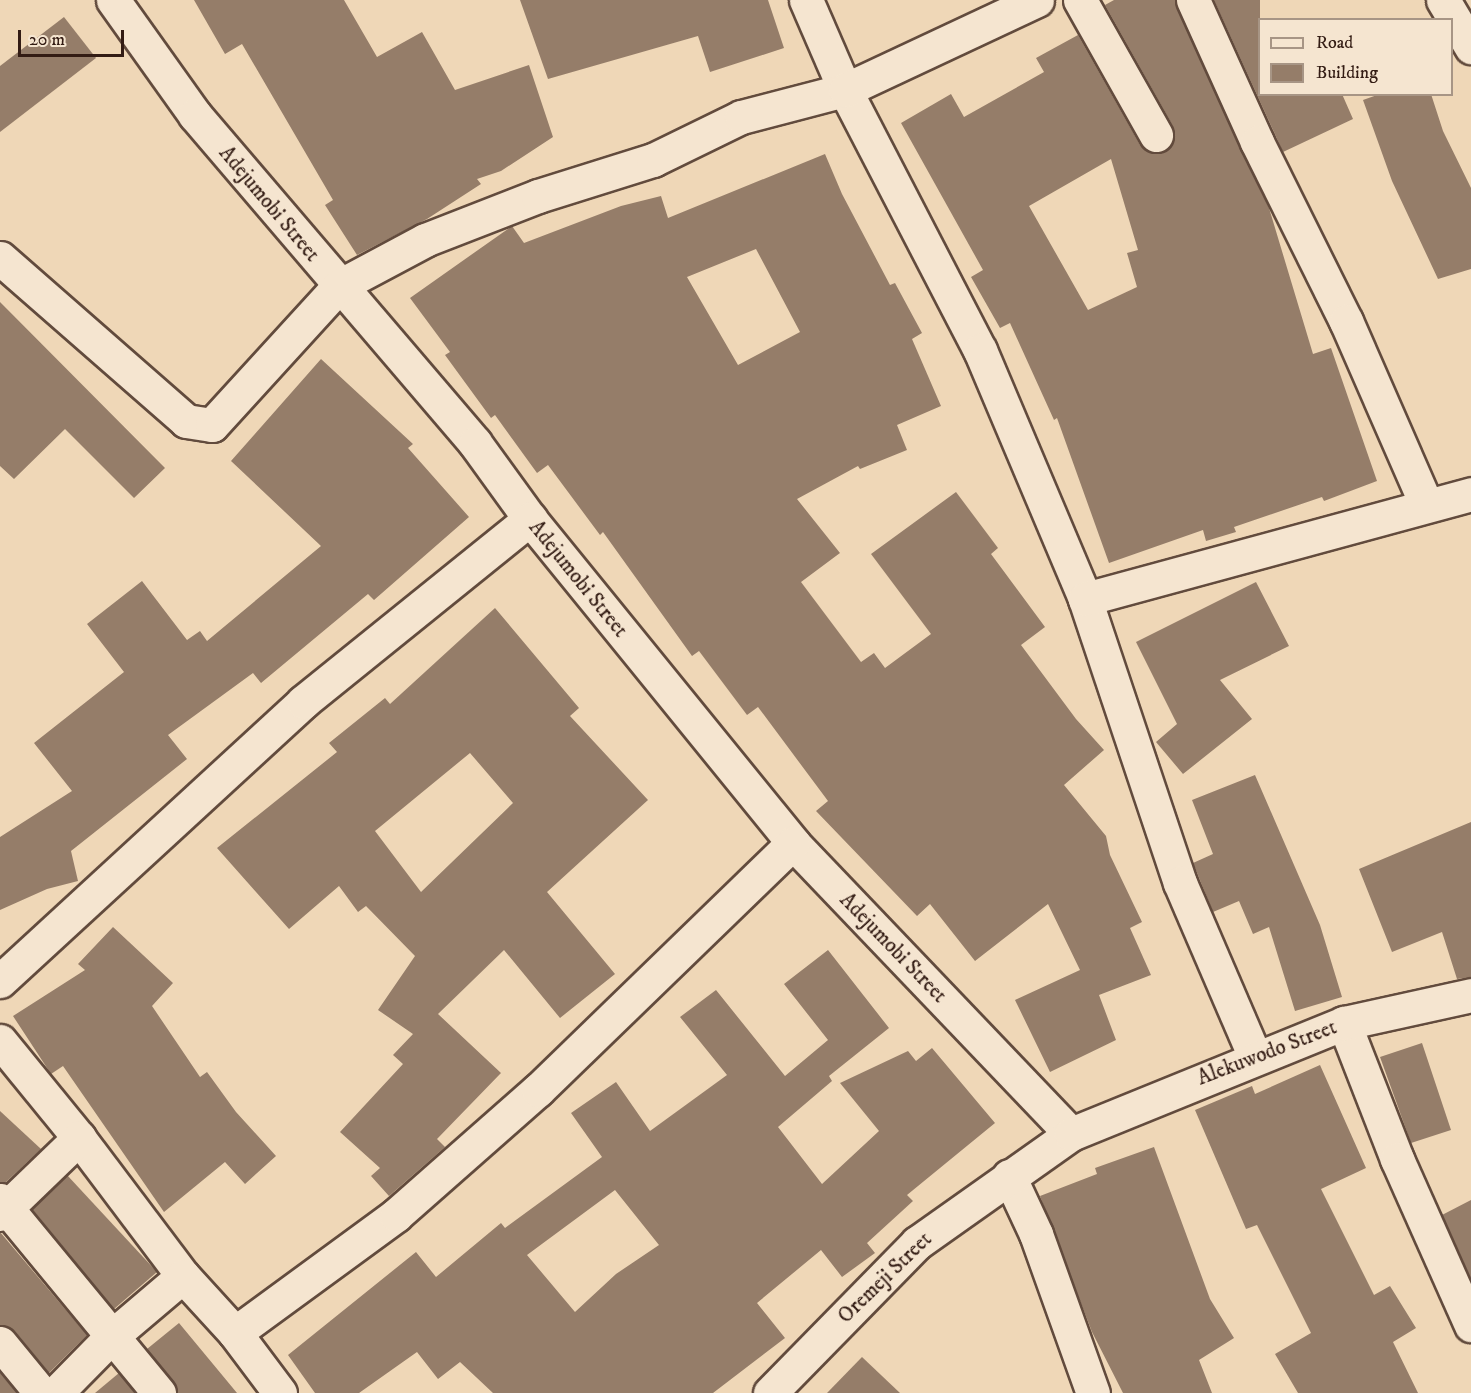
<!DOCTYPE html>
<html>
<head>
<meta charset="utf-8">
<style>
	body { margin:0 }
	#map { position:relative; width:1471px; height:1393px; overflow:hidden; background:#efd7b7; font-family:"IM FELL DW Pica",serif }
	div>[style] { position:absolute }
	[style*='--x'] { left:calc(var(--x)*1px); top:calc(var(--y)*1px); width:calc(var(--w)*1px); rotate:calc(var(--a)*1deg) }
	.building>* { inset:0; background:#957d69 }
	.roads { filter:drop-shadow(2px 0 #624b3d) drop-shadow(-2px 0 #624b3d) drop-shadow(0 2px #624b3d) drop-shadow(0 -2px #624b3d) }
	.minor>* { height:33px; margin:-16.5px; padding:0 16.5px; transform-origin:16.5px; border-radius:16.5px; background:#f5e5d0 }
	span { translate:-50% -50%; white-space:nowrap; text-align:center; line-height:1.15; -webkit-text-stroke:4.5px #f5e5d0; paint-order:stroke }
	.street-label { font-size:21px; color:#331c14 }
	.legend { position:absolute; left:1258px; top:18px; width:195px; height:78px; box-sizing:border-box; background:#f5e5d0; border:2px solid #a79585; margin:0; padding:8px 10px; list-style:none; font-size:18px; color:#331c14 }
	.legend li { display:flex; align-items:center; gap:12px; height:30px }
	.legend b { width:30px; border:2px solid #a79585 }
	.scale { position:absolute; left:18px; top:30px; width:106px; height:27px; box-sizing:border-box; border:3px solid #331c14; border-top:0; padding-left:8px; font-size:18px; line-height:21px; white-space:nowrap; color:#331c14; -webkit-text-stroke:4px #f5e5d0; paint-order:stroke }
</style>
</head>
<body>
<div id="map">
	<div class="building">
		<div style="clip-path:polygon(194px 0,344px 0,377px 57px,422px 32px,455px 90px,529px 65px,553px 137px,501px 171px,477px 179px,481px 184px,427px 219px,357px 255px,325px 205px,333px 200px,242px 44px,225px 54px)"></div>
		<div style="clip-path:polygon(520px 0,768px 0,784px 48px,710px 72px,698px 36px,548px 79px)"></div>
		<div style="clip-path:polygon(evenodd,1114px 0,1175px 0,1269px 208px,1313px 354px,1331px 348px,1377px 481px,1324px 501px,1322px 497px,1234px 527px,1236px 532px,1206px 541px,1203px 530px,1109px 563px,1057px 418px,1054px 420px,1010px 323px,1000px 328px,971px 277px,983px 270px,901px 123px,951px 94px,964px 117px,1044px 72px,1036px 58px,1078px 35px,1140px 145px,1155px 154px,1166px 151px,1172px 144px,1173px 126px,1105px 5px,1114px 0,1111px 159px,1138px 250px,1127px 253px,1137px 287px,1088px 310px,1029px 206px,1111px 159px)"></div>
		<div style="clip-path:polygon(1214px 0,1260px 0,1260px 94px,1342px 94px,1353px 119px,1283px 152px)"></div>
		<div style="clip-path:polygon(64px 17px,96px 58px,0 132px,0 66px)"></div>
		<div style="clip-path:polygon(1380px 94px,1431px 94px,1443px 131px,1471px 188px,1471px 269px,1438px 279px,1392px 181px,1363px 100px)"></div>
		<div style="clip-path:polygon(evenodd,825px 154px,842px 194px,890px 285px,895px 283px,922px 333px,912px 339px,941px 406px,897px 425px,907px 450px,860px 469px,858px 466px,797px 499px,840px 553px,801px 582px,861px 662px,874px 653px,885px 668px,931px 634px,871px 554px,956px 492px,998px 548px,991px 554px,1045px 627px,1021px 645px,1076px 719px,1104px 750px,1064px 785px,1106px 836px,1110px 855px,1142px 922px,1130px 928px,1151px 975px,1099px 995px,1116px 1040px,1050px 1072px,1015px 1000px,1080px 970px,1048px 904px,975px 961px,930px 904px,917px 916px,816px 811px,828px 801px,758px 707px,747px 715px,699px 651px,692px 656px,603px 532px,600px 535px,548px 465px,537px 473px,495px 415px,491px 418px,445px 355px,450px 352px,410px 298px,512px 226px,524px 243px,621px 206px,661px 196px,668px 218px,825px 154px,756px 249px,800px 332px,738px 365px,687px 277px,756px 249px)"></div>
		<div style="clip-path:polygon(0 302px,165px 468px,134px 498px,65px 429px,14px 479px,0 466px)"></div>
		<div style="clip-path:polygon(321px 359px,413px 444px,408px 448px,469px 517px,374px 600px,368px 594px,261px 683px,253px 673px,168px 735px,187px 759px,71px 851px,78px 881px,47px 889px,0 910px,0 837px,72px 791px,34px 743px,124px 672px,87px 624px,142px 581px,187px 640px,200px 631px,207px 641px,321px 546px,231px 461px)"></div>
		<div style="clip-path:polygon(1256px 582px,1289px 646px,1220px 680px,1252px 719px,1183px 774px,1156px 742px,1177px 724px,1136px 642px)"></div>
		<div style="clip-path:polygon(evenodd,495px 608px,579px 708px,570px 716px,648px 800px,547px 892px,615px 974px,560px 1018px,504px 950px,438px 1014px,501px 1073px,437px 1139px,445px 1147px,389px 1196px,371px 1176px,380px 1168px,340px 1132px,403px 1064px,393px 1055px,413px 1034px,378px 1010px,415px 956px,366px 906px,358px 912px,339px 886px,289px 929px,217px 848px,337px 752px,329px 743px,385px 698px,390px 704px,495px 608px,470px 753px,513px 803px,421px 892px,375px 831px,470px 753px)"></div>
		<div style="clip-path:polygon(1255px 775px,1320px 925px,1342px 997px,1295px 1011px,1269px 927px,1253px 934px,1239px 901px,1213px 912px,1193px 863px,1213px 854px,1192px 800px)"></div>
		<div style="clip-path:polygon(1471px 822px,1471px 977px,1457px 979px,1442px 932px,1392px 952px,1359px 869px)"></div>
		<div style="clip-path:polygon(113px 927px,173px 983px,152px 1006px,200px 1077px,207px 1072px,236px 1112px,276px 1156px,245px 1184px,225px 1162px,164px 1212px,63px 1066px,51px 1074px,13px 1016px,85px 970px,78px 964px)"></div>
		<div style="clip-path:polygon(evenodd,828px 950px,889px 1028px,829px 1076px,832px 1081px,778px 1127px,822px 1184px,879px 1131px,840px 1083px,908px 1051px,916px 1061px,932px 1048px,995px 1123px,907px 1195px,913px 1201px,867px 1243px,875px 1253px,842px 1277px,821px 1250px,757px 1303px,785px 1338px,713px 1393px,493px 1393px,460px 1362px,438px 1379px,417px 1352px,359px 1393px,315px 1393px,288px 1355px,416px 1252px,436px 1277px,501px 1223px,505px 1228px,602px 1157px,571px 1113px,616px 1082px,650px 1131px,727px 1075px,680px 1017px,716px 990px,785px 1076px,828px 1040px,784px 984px,828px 950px,615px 1190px,659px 1245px,616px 1274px,575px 1312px,527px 1255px,615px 1190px)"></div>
		<div style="clip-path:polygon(1422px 1043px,1451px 1130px,1411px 1143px,1380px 1057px)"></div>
		<div style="clip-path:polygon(1320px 1065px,1366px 1168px,1321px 1189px,1374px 1295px,1390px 1286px,1416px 1328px,1393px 1342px,1418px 1393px,1298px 1393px,1275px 1354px,1311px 1333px,1257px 1225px,1246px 1229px,1195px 1110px,1252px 1086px,1255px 1094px)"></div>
		<div style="clip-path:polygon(0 1111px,41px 1149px,6px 1182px,0 1182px)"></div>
		<div style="clip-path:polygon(1154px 1147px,1210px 1299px,1234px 1338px,1199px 1360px,1212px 1393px,1123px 1393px,1092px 1332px,1040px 1196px,1097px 1174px,1095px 1168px)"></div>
		<div style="clip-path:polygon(67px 1175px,157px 1272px,114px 1309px,32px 1209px)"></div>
		<div style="clip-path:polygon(1471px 1200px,1471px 1279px,1442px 1215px)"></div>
		<div style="clip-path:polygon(0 1232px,87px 1335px,49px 1373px,15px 1331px,0 1325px)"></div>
		<div style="clip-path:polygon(179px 1323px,237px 1393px,177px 1393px,173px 1381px,147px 1349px)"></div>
		<div style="clip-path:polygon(862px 1357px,900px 1393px,827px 1393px)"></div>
		<div style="clip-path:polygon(0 1373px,17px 1393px,0 1393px)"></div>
		<div style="clip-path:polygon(119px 1373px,135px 1393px,95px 1393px)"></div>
	</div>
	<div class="roads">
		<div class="minor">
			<div style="--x:113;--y:0;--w:141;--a:54.5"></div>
			<div style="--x:195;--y:115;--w:431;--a:49.5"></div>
			<div style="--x:475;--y:443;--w:94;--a:54.1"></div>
			<div style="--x:530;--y:519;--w:417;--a:50.9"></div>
			<div style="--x:793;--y:843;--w:402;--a:46.3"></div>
			<div style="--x:806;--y:0;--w:98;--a:66.6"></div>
			<div style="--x:845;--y:90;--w:293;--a:62.6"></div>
			<div style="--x:980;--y:350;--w:270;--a:67.1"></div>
			<div style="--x:1085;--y:599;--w:299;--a:71.5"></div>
			<div style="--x:1180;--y:883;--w:189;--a:66.7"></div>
			<div style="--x:1080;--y:0;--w:155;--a:60.6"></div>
			<div style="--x:1193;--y:0;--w:156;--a:65.7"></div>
			<div style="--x:1257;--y:142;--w:200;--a:63.6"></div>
			<div style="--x:1346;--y:321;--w:200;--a:66.4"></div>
			<div style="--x:1443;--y:0;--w:55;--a:59.2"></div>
			<div style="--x:0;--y:258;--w:247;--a:41.2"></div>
			<div style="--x:186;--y:421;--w:26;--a:9"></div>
			<div style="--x:212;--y:425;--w:188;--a:-47.6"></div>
			<div style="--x:339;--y:286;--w:98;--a:-28.1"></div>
			<div style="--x:425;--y:240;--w:121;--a:-21.3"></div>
			<div style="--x:538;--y:196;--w:121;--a:-17.4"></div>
			<div style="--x:653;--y:160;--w:98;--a:-26"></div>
			<div style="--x:741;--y:117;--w:107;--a:-14.6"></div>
			<div style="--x:845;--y:90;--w:212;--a:-25.1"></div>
			<div style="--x:1085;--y:599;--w:400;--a:-15.2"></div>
			<div style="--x:0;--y:981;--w:412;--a:-42.6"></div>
			<div style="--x:303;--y:702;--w:292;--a:-38.9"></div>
			<div style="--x:1344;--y:1023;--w:146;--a:68.7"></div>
			<div style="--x:1397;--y:1159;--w:182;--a:66"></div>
			<div style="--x:0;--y:1041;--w:125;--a:50.8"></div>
			<div style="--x:79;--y:1138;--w:173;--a:53"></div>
			<div style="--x:183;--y:1276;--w:77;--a:47.6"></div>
			<div style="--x:235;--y:1333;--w:75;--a:53.1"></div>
			<div style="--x:1009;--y:1176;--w:64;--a:65"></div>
			<div style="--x:1036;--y:1234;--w:169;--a:70.3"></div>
			<div style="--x:0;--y:1200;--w:250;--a:50.5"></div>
			<div style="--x:0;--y:1214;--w:110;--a:-43.9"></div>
			<div style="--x:235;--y:1333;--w:200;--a:-36.2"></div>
			<div style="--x:396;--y:1215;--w:189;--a:-41.4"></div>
			<div style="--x:538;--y:1090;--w:355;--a:-44.1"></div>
			<div style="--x:0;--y:1343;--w:65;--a:50.6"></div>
			<div style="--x:56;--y:1393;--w:78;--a:-45.5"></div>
			<div style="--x:111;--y:1337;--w:94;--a:-40.3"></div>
			<div style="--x:770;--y:1393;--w:210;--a:-45.6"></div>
			<div style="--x:917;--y:1243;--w:189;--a:-35.3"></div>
			<div style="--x:1071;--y:1134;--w:295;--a:-22.1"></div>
			<div style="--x:1344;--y:1023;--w:130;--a:-12.4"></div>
		</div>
	</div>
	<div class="street-label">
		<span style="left:269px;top:204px;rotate:50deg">Adejumobi Street</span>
		<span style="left:578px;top:579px;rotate:51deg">Adejumobi Street</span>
		<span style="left:893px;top:948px;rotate:46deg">Adejumobi Street</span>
		<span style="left:1267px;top:1053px;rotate:-21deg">Alekuwodo Street</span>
		<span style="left:885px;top:1278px;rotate:-44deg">Oremeji Street</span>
	</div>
	<ul class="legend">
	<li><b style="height:8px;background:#f5e5d0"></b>Road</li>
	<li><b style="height:16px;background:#957d69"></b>Building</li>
	</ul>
	<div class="scale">20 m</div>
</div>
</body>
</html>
